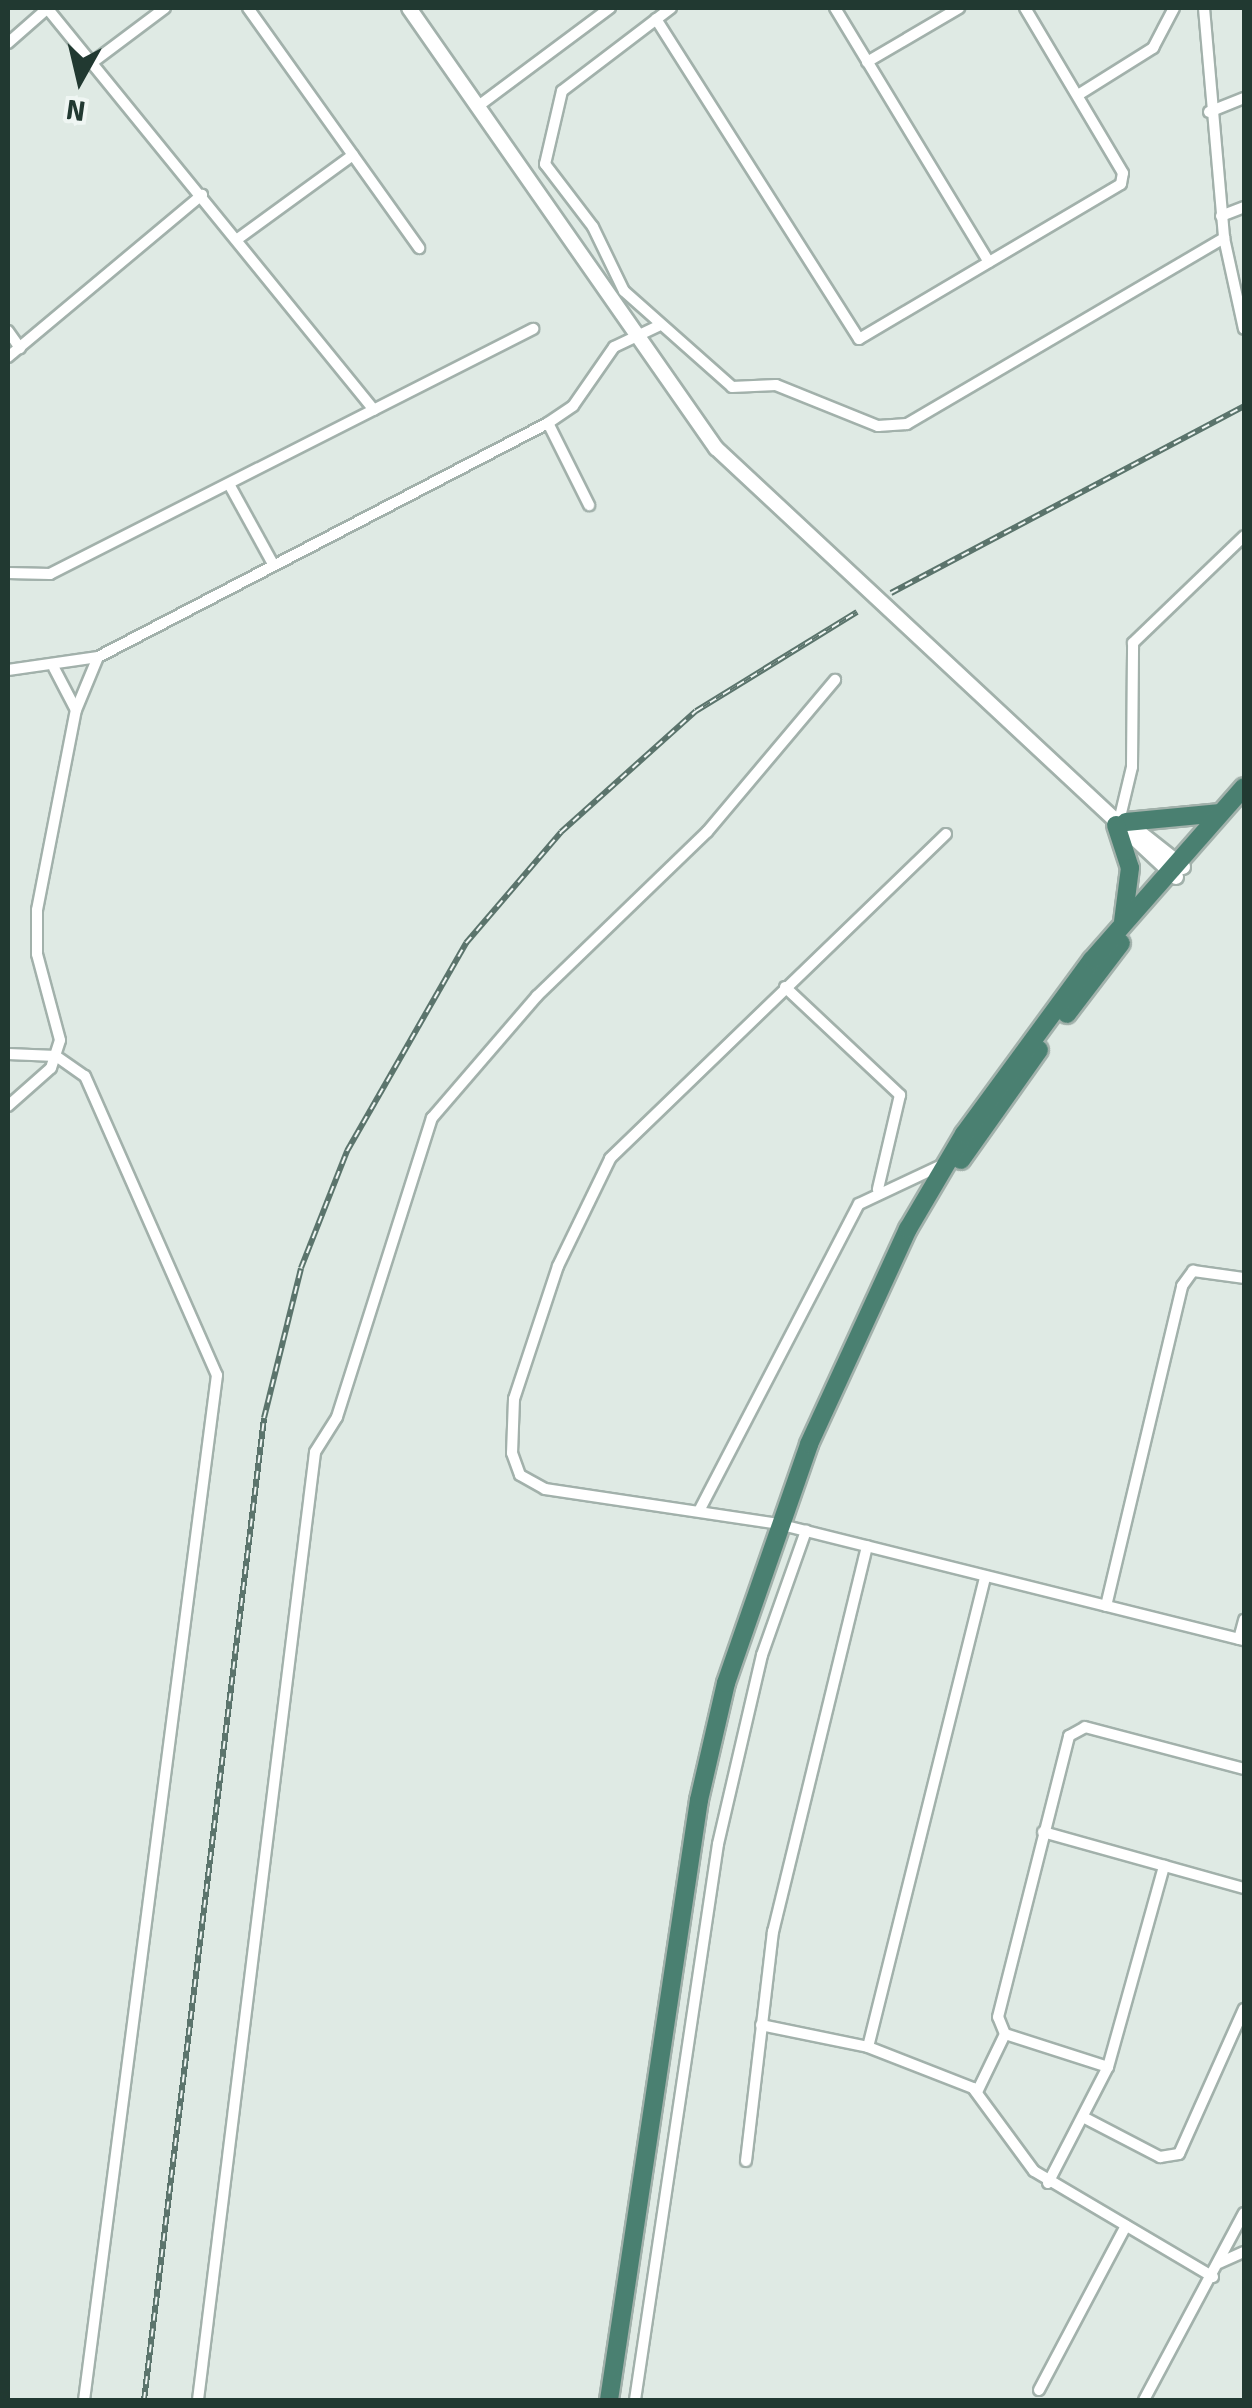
<!DOCTYPE html>
<html>
<head>
<meta charset="utf-8">
<style>
	body { margin:0 }
	#map { position:relative; width:1252px; height:2408px; overflow:hidden; background:#dfeae4; font-family:Signika,sans-serif }
	div>[style] { position:absolute }
	[style*='--x'] { left:calc(var(--x)*1px); top:calc(var(--y)*1px); width:calc(var(--w)*1px); rotate:calc(var(--a)*1deg) }
	.roads { filter:drop-shadow(2px 0 #a2b1ab) drop-shadow(-2px 0 #a2b1ab) drop-shadow(0 2px #a2b1ab) drop-shadow(0 -2px #a2b1ab) }
	.minor>* { height:10px; margin:-5px; padding:0 5px; transform-origin:5px; border-radius:5px; background:#fff }
	.secondary>* { height:14px; margin:-7px; padding:0 7px; transform-origin:7px; border-radius:7px; background:#fff }
	.trunk>* { height:18px; margin:-9px; padding:0 9px; transform-origin:9px; border-radius:9px; background:#4a8071 }
	.rail>* { height:6px; margin-top:-3px; transform-origin:0; background:repeating-linear-gradient(90deg,#eff6f3 0 8px,#5b746c 0 16px); box-sizing:border-box; border-block:2px solid #5b746c }
	span { translate:-50% -50%; white-space:nowrap; text-align:center; line-height:1.15; -webkit-text-stroke:8px #eff6f3; paint-order:stroke }
	.frame { position:absolute; inset:0; border:10px solid #213931; pointer-events:none }
	.north { position:absolute; left:30px; top:30px; width:100px; height:100px; -webkit-text-stroke:8px #eff6f3; paint-order:stroke; rotate:188deg; font-size:28px; font-weight:700; line-height:40px; text-align:center; color:#213931 }
	.north::after { content:''; display:block; margin:auto; width:35px; height:45px; background:#213931; clip-path:polygon(50% 0,100% 100%,50% 72%,0 100%) }
</style>
</head>
<body>
<div id="map">
	<div class="roads">
		<div class="minor">
			<div style="--x:47;--y:8;--w:518;--a:50.87"></div>
			<div style="--x:248;--y:8;--w:295;--a:54.5"></div>
			<div style="--x:671;--y:8;--w:137;--a:142.7"></div>
			<div style="--x:562;--y:91;--w:75;--a:103.1"></div>
			<div style="--x:545;--y:164;--w:79;--a:52.7"></div>
			<div style="--x:593;--y:227;--w:71;--a:64.2"></div>
			<div style="--x:624;--y:291;--w:144;--a:41.6"></div>
			<div style="--x:732;--y:387;--w:44;--a:-2.6"></div>
			<div style="--x:776;--y:385;--w:110;--a:21.9"></div>
			<div style="--x:878;--y:426;--w:29;--a:-4"></div>
			<div style="--x:907;--y:424;--w:368;--a:-30.4"></div>
			<div style="--x:835;--y:8;--w:297;--a:58.8"></div>
			<div style="--x:1204;--y:8;--w:231;--a:85"></div>
			<div style="--x:1224;--y:238;--w:93;--a:77.6"></div>
			<div style="--x:656;--y:19;--w:379;--a:57.6"></div>
			<div style="--x:859;--y:339;--w:304;--a:-30.6"></div>
			<div style="--x:1121;--y:184;--w:11;--a:-80"></div>
			<div style="--x:1123;--y:173;--w:192;--a:-120.7"></div>
			<div style="--x:8;--y:43;--w:53;--a:-41.2"></div>
			<div style="--x:93;--y:62;--w:90;--a:-36.9"></div>
			<div style="--x:867;--y:62;--w:107;--a:-30.4"></div>
			<div style="--x:1078;--y:95;--w:89;--a:-32.1"></div>
			<div style="--x:1153;--y:48;--w:45;--a:-62.3"></div>
			<div style="--x:477;--y:107;--w:166;--a:-36.7"></div>
			<div style="--x:1209;--y:112;--w:38;--a:-22"></div>
			<div style="--x:1221;--y:216;--w:25;--a:-21"></div>
			<div style="--x:239;--y:238;--w:141;--a:-36.1"></div>
			<div style="--x:8;--y:331;--w:21;--a:55"></div>
			<div style="--x:8;--y:357;--w:253;--a:-39.9"></div>
			<div style="--x:548;--y:423;--w:92;--a:63.4"></div>
			<div style="--x:229;--y:484;--w:91;--a:61.2"></div>
			<div style="--x:8;--y:573;--w:42;--a:1.4"></div>
			<div style="--x:50;--y:574;--w:542;--a:-26.9"></div>
			<div style="--x:54;--y:668;--w:47;--a:62.4"></div>
			<div style="--x:8;--y:670;--w:91;--a:-8.2"></div>
			<div style="--x:98;--y:657;--w:507;--a:-27.47"></div>
			<div style="--x:548;--y:423;--w:30;--a:-34"></div>
			<div style="--x:573;--y:406;--w:72;--a:-55.2"></div>
			<div style="--x:614;--y:347;--w:49;--a:-25.5"></div>
			<div style="--x:1120;--y:817;--w:51;--a:-76.5"></div>
			<div style="--x:1132;--y:767;--w:124;--a:-89.5"></div>
			<div style="--x:1133;--y:643;--w:154;--a:-43.9"></div>
			<div style="--x:946;--y:834;--w:467;--a:136"></div>
			<div style="--x:610;--y:1159;--w:119;--a:115.9"></div>
			<div style="--x:558;--y:1266;--w:140;--a:108.3"></div>
			<div style="--x:514;--y:1399;--w:54;--a:92.1"></div>
			<div style="--x:512;--y:1453;--w:23;--a:70"></div>
			<div style="--x:520;--y:1475;--w:29;--a:29"></div>
			<div style="--x:545;--y:1489;--w:236;--a:8.5"></div>
			<div style="--x:778;--y:1524;--w:480;--a:14"></div>
			<div style="--x:785;--y:987;--w:158;--a:43.2"></div>
			<div style="--x:900;--y:1095;--w:97;--a:103.2"></div>
			<div style="--x:8;--y:1054;--w:48;--a:2.4"></div>
			<div style="--x:56;--y:1056;--w:35;--a:35"></div>
			<div style="--x:85;--y:1076;--w:327;--a:66.2"></div>
			<div style="--x:217;--y:1375;--w:1034;--a:97.39"></div>
			<div style="--x:8;--y:1106;--w:57;--a:-41.5"></div>
			<div style="--x:51;--y:1068;--w:29;--a:-72"></div>
			<div style="--x:60;--y:1040;--w:89;--a:-105"></div>
			<div style="--x:37;--y:954;--w:44;--a:-90"></div>
			<div style="--x:37;--y:910;--w:204;--a:-79"></div>
			<div style="--x:76;--y:710;--w:57;--a:-67.5"></div>
			<div style="--x:699;--y:1511;--w:346;--a:-62.5"></div>
			<div style="--x:859;--y:1204;--w:96;--a:-25.2"></div>
			<div style="--x:1106;--y:1606;--w:329;--a:-76.6"></div>
			<div style="--x:1182;--y:1286;--w:19;--a:-54"></div>
			<div style="--x:1193;--y:1271;--w:51;--a:7.8"></div>
			<div style="--x:1239;--y:1639;--w:20;--a:-75"></div>
			<div style="--x:1043;--y:1832;--w:209;--a:15.6"></div>
			<div style="--x:761;--y:2025;--w:109;--a:11.6"></div>
			<div style="--x:868;--y:2047;--w:113;--a:21.3"></div>
			<div style="--x:973;--y:2088;--w:103;--a:53.7"></div>
			<div style="--x:1034;--y:2171;--w:208;--a:30.6"></div>
			<div style="--x:868;--y:2047;--w:485;--a:-76"></div>
			<div style="--x:1108;--y:2067;--w:108;--a:-162.2"></div>
			<div style="--x:1005;--y:2034;--w:18;--a:-112"></div>
			<div style="--x:998;--y:2017;--w:290;--a:-75.8"></div>
			<div style="--x:1069;--y:1736;--w:18;--a:-29"></div>
			<div style="--x:1085;--y:1727;--w:164;--a:14.8"></div>
			<div style="--x:977;--y:2092;--w:64;--a:-64.2"></div>
			<div style="--x:1083;--y:2117;--w:87;--a:27.5"></div>
			<div style="--x:1160;--y:2157;--w:19;--a:-9"></div>
			<div style="--x:1179;--y:2154;--w:159;--a:-65.9"></div>
			<div style="--x:746;--y:2161;--w:231;--a:-83.3"></div>
			<div style="--x:773;--y:1932;--w:397;--a:-76.3"></div>
			<div style="--x:1048;--y:2183;--w:131;--a:-62.7"></div>
			<div style="--x:1108;--y:2067;--w:209;--a:-74.4"></div>
			<div style="--x:1219;--y:2263;--w:27;--a:-24"></div>
			<div style="--x:1039;--y:2390;--w:186;--a:-62.1"></div>
			<div style="--x:198;--y:2400;--w:955;--a:-82.96"></div>
			<div style="--x:315;--y:1452;--w:41;--a:-57.8"></div>
			<div style="--x:337;--y:1417;--w:314;--a:-72.4"></div>
			<div style="--x:432;--y:1118;--w:161;--a:-49.3"></div>
			<div style="--x:537;--y:996;--w:236;--a:-44"></div>
			<div style="--x:707;--y:832;--w:199;--a:-49.9"></div>
			<div style="--x:635;--y:2400;--w:562;--a:-81.51"></div>
			<div style="--x:718;--y:1844;--w:194;--a:-76.9"></div>
			<div style="--x:762;--y:1655;--w:132;--a:-70.5"></div>
			<div style="--x:1144;--y:2400;--w:212;--a:-61.9"></div>
		</div>
		<div class="secondary">
			<div style="--x:409;--y:8;--w:537;--a:55.1"></div>
			<div style="--x:716;--y:448;--w:629;--a:43"></div>
			<div style="--x:1121;--y:818;--w:79;--a:38.3"></div>
		</div>
		<div class="trunk">
			<div style="--x:1126;--y:822;--w:95;--a:-5.4"></div>
			<div style="--x:1116;--y:825;--w:45;--a:72"></div>
			<div style="--x:1130;--y:868;--w:54;--a:97.4"></div>
			<div style="--x:1067;--y:1014;--w:89;--a:-52.7"></div>
			<div style="--x:961;--y:1160;--w:135;--a:-54.7"></div>
			<div style="--x:609;--y:2400;--w:607;--a:-81.47"></div>
			<div style="--x:699;--y:1800;--w:120;--a:-77"></div>
			<div style="--x:726;--y:1683;--w:253;--a:-70.8"></div>
			<div style="--x:809;--y:1444;--w:237;--a:-65.3"></div>
			<div style="--x:908;--y:1229;--w:110;--a:-59.5"></div>
			<div style="--x:964;--y:1134;--w:216;--a:-53.7"></div>
			<div style="--x:1092;--y:960;--w:230;--a:-48.7"></div>
		</div>
	</div>
	<div class="rail">
		<div style="--x:891;--y:593;--w:399;--a:-27.9"></div>
		<div style="--x:144;--y:2400;--w:989;--a:-83.03"></div>
		<div style="--x:264;--y:1418;--w:154;--a:-76.1"></div>
		<div style="--x:301;--y:1268;--w:126;--a:-68.5"></div>
		<div style="--x:347;--y:1151;--w:240;--a:-60.2"></div>
		<div style="--x:466;--y:943;--w:146;--a:-49.4"></div>
		<div style="--x:561;--y:832;--w:181;--a:-41.9"></div>
		<div style="--x:696;--y:711;--w:189;--a:-31.6"></div>
	</div>
	<div class="frame"></div>
	<div class="north">N</div>
</div>
</body>
</html>
